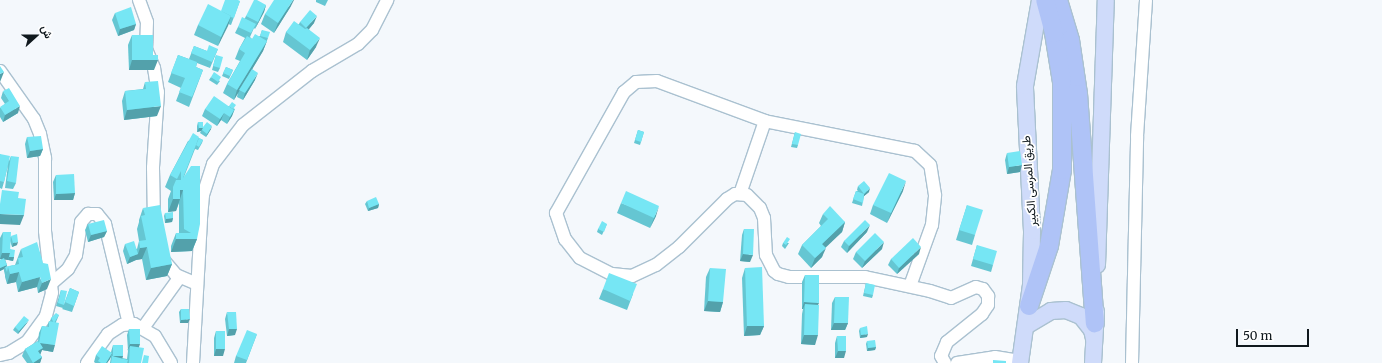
<!DOCTYPE html>
<html>
<head>
<meta charset="utf-8">
<style>
	body { margin:0 }
	#map { position:relative; width:1382px; height:363px; overflow:hidden; background:#f4f8fc; font-family:Merriweather,Vazirmatn,serif }
	div>[style] { position:absolute }
	[style*='--x'] { left:calc(var(--x)*1px); top:calc(var(--y)*1px); width:calc(var(--w)*1px); rotate:calc(var(--a)*1deg) }
	.roads { filter:drop-shadow(1px 0 #aac1d0) drop-shadow(-1px 0 #aac1d0) drop-shadow(0 1px #aac1d0) drop-shadow(0 -1px #aac1d0) }
	.minor>* { height:12px; margin:-6px; padding:0 6px; transform-origin:6px; border-radius:6px; background:#fff }
	.major>* { height:16px; margin:-8px; padding:0 8px; transform-origin:8px; border-radius:8px; background:#cfdbfa }
	.highway>* { height:18px; margin:-9px; padding:0 9px; transform-origin:9px; border-radius:9px; background:#afc3f7 }
	.wall>* { inset:0; background:#65c6d2 }
	.shaded-wall>* { inset:0; background:#53a1ab }
	.building>* { inset:0; background:#76e6f4 }
	span { translate:-50% -50%; white-space:nowrap; text-align:center; line-height:1.15; -webkit-text-stroke:3.5px #fff; paint-order:stroke }
	.street-label { font-size:12px; color:#10191e }
	.north { position:absolute; left:16px; top:16px; width:40px; height:40px; -webkit-text-stroke:3px #fff; paint-order:stroke; rotate:69deg; font-size:11px; font-weight:700; line-height:16px; text-align:center; color:#10191e }
	.north::after { content:''; display:block; margin:auto; width:14px; height:18px; background:#10191e; clip-path:polygon(50% 0,100% 100%,50% 72%,0 100%) }
	.scale { position:absolute; left:1236px; top:329px; width:73px; height:18px; box-sizing:border-box; border:2px solid #10191e; border-top:0; padding-left:5px; font-size:12px; line-height:14px; white-space:nowrap; color:#10191e; -webkit-text-stroke:3px #fff; paint-order:stroke }
</style>
</head>
<body>
<div id="map">
	<div class="roads">
		<div class="minor">
			<div style="--x:139;--y:0;--w:23;--a:70"></div>
			<div style="--x:147;--y:22;--w:27;--a:92"></div>
			<div style="--x:146;--y:49;--w:21;--a:67"></div>
			<div style="--x:154;--y:68;--w:24;--a:81"></div>
			<div style="--x:158;--y:92;--w:76;--a:93.8"></div>
			<div style="--x:153;--y:168;--w:54;--a:88.9"></div>
			<div style="--x:0;--y:71;--w:59;--a:54.7"></div>
			<div style="--x:34;--y:119;--w:16;--a:68"></div>
			<div style="--x:40;--y:134;--w:25;--a:78"></div>
			<div style="--x:45;--y:158;--w:73;--a:90"></div>
			<div style="--x:45;--y:231;--w:62;--a:83.6"></div>
			<div style="--x:52;--y:293;--w:24;--a:105"></div>
			<div style="--x:46;--y:316;--w:32;--a:126"></div>
			<div style="--x:27;--y:342;--w:21;--a:149"></div>
			<div style="--x:9;--y:353;--w:9;--a:167"></div>
			<div style="--x:740;--y:194;--w:77;--a:-71.1"></div>
			<div style="--x:161;--y:257;--w:23;--a:50"></div>
			<div style="--x:176;--y:275;--w:23;--a:23"></div>
			<div style="--x:52;--y:283;--w:21;--a:-41"></div>
			<div style="--x:68;--y:269;--w:16;--a:-60"></div>
			<div style="--x:76;--y:255;--w:33;--a:-81"></div>
			<div style="--x:81;--y:222;--w:11;--a:-49"></div>
			<div style="--x:88;--y:214;--w:9;--a:0"></div>
			<div style="--x:97;--y:214;--w:13;--a:51"></div>
			<div style="--x:105;--y:224;--w:103;--a:76.5"></div>
			<div style="--x:910;--y:286;--w:65;--a:-70.2"></div>
			<div style="--x:932;--y:225;--w:30;--a:-84"></div>
			<div style="--x:935;--y:195;--w:30;--a:-99"></div>
			<div style="--x:930;--y:165;--w:21;--a:-137"></div>
			<div style="--x:915;--y:151;--w:153;--a:-168.7"></div>
			<div style="--x:765;--y:121;--w:115;--a:-159.7"></div>
			<div style="--x:657;--y:81;--w:21;--a:177"></div>
			<div style="--x:636;--y:82;--w:16;--a:140"></div>
			<div style="--x:624;--y:92;--w:139;--a:119.3"></div>
			<div style="--x:556;--y:213;--w:28;--a:71"></div>
			<div style="--x:565;--y:239;--w:24;--a:52"></div>
			<div style="--x:580;--y:258;--w:36;--a:27"></div>
			<div style="--x:612;--y:274;--w:20;--a:6"></div>
			<div style="--x:632;--y:276;--w:26;--a:-25"></div>
			<div style="--x:656;--y:265;--w:29;--a:-38"></div>
			<div style="--x:679;--y:247;--w:68;--a:-45"></div>
			<div style="--x:727;--y:199;--w:9;--a:-32"></div>
			<div style="--x:735;--y:194;--w:12;--a:5"></div>
			<div style="--x:747;--y:195;--w:18;--a:45"></div>
			<div style="--x:760;--y:208;--w:11;--a:68"></div>
			<div style="--x:764;--y:218;--w:37;--a:87"></div>
			<div style="--x:766;--y:255;--w:18;--a:63"></div>
			<div style="--x:774;--y:271;--w:5;--a:37"></div>
			<div style="--x:778;--y:274;--w:11;--a:15"></div>
			<div style="--x:789;--y:277;--w:76;--a:0"></div>
			<div style="--x:865;--y:277;--w:66;--a:12.2"></div>
			<div style="--x:930;--y:291;--w:22;--a:18"></div>
			<div style="--x:951;--y:298;--w:27;--a:-24"></div>
			<div style="--x:976;--y:287;--w:7;--a:16"></div>
			<div style="--x:983;--y:289;--w:9;--a:54"></div>
			<div style="--x:988;--y:296;--w:9;--a:90"></div>
			<div style="--x:988;--y:305;--w:11;--a:124"></div>
			<div style="--x:982;--y:314;--w:45;--a:141.3"></div>
			<div style="--x:947;--y:342;--w:15;--a:113"></div>
			<div style="--x:941;--y:356;--w:8;--a:60"></div>
			<div style="--x:143;--y:328;--w:62;--a:-54.2"></div>
			<div style="--x:87;--y:363;--w:36;--a:-54"></div>
			<div style="--x:108;--y:334;--w:17;--a:-33"></div>
			<div style="--x:122;--y:325;--w:12;--a:-5"></div>
			<div style="--x:134;--y:324;--w:24;--a:30"></div>
			<div style="--x:155;--y:336;--w:31;--a:59"></div>
			<div style="--x:193;--y:363;--w:145;--a:-86.8"></div>
			<div style="--x:201;--y:218;--w:23;--a:-85"></div>
			<div style="--x:203;--y:195;--w:33;--a:-72"></div>
			<div style="--x:213;--y:164;--w:49;--a:-52.4"></div>
			<div style="--x:243;--y:125;--w:88;--a:-38"></div>
			<div style="--x:312;--y:71;--w:53;--a:-30.4"></div>
			<div style="--x:358;--y:44;--w:20;--a:-45"></div>
			<div style="--x:372;--y:30;--w:34;--a:-63"></div>
			<div style="--x:957;--y:363;--w:38;--a:-9"></div>
			<div style="--x:995;--y:357;--w:25;--a:9"></div>
			<div style="--x:1132;--y:363;--w:227;--a:-88.7"></div>
			<div style="--x:1137;--y:136;--w:136;--a:-86.2"></div>
		</div>
		<div class="major">
			<div style="--x:1097;--y:265;--w:265;--a:-88.1"></div>
			<div style="--x:1026;--y:326;--w:29;--a:-31"></div>
			<div style="--x:1051;--y:311;--w:15;--a:-4"></div>
			<div style="--x:1066;--y:310;--w:16;--a:22"></div>
			<div style="--x:1081;--y:316;--w:18;--a:52"></div>
			<div style="--x:1092;--y:330;--w:9;--a:77"></div>
			<div style="--x:1020;--y:363;--w:79;--a:-82"></div>
			<div style="--x:1031;--y:285;--w:54;--a:-88.9"></div>
			<div style="--x:1032;--y:231;--w:145;--a:-92.8"></div>
			<div style="--x:1025;--y:86;--w:87;--a:-80.1"></div>
			<div style="--x:1093;--y:363;--w:52;--a:-86.7"></div>
		</div>
		<div class="highway">
			<div style="--x:1058;--y:0;--w:42;--a:73.3"></div>
			<div style="--x:1070;--y:40;--w:55;--a:81.6"></div>
			<div style="--x:1078;--y:94;--w:230;--a:85.8"></div>
			<div style="--x:1029;--y:306;--w:63;--a:-71.6"></div>
			<div style="--x:1049;--y:246;--w:77;--a:-80.3"></div>
			<div style="--x:1062;--y:170;--w:88;--a:-90"></div>
			<div style="--x:1062;--y:82;--w:50;--a:-99.3"></div>
			<div style="--x:1054;--y:33;--w:34;--a:-105"></div>
		</div>
	</div>
	<div class="wall">
		<div style="clip-path:polygon(316px 0,328px 0,325px 6px,316px 2px)"></div>
		<div style="clip-path:polygon(240px 1px,231px 25px,228px 24px,218px 46px,194px 35px,198px 25px)"></div>
		<div style="clip-path:polygon(266px 5px,264px 12px,255px 29px,254px 28px,250px 37px,252px 39px,260px 36px,262px 30px,268px 38px,263px 51px,252px 69px,255px 80px,243px 100px,237px 97px,238px 92px,234px 100px,223px 93px,227px 84px,240px 61px,235px 59px,239px 49px,245px 38px,235px 33px,238px 27px,245px 18px,246px 16px)"></div>
		<div style="clip-path:polygon(291px 6px,274px 33px,261px 24px,265px 14px)"></div>
		<div style="clip-path:polygon(115px 13px,136px 24px,134px 30px,118px 36px,112px 20px)"></div>
		<div style="clip-path:polygon(300px 22px,314px 23px,309px 29px,316px 47px,307px 60px,283px 42px,286px 32px,299px 24px)"></div>
		<div style="clip-path:polygon(132px 35px,153px 55px,154px 70px,129px 70px,128px 45px)"></div>
		<div style="clip-path:polygon(194px 46px,207px 51px,218px 49px,210px 68px,197px 63px,196px 67px,203px 70px,189px 107px,176px 101px,181px 88px,168px 82px,178px 55px,189px 59px)"></div>
		<div style="clip-path:polygon(216px 55px,220px 68px,218px 72px,212px 70px)"></div>
		<div style="clip-path:polygon(226px 67px,233px 70px,229px 79px,222px 76px)"></div>
		<div style="clip-path:polygon(211px 77px,220px 81px,217px 85px,209px 80px)"></div>
		<div style="clip-path:polygon(145px 82px,157px 116px,124px 120px,122px 101px,125px 91px,143px 89px)"></div>
		<div style="clip-path:polygon(3px 91px,18px 113px,3px 122px,0 117px,0 108px,5px 104px,1px 98px)"></div>
		<div style="clip-path:polygon(229px 106px,235px 109px,232px 116px,227px 124px,221px 120px,217px 126px,202px 116px,205px 109px)"></div>
		<div style="clip-path:polygon(198px 122px,203px 127px,211px 129px,206px 137px,200px 133px,201px 131px,197px 132px,197px 126px)"></div>
		<div style="clip-path:polygon(638px 130px,644px 132px,640px 145px,634px 143px)"></div>
		<div style="clip-path:polygon(795px 132px,798px 145px,797px 148px,791px 147px)"></div>
		<div style="clip-path:polygon(27px 137px,43px 149px,40px 156px,27px 158px,25px 144px)"></div>
		<div style="clip-path:polygon(199px 138px,203px 140px,202px 143px,198px 150px,195px 149px,184px 177px,197px 239px,192px 251px,171px 252px,171px 246px,176px 233px,179px 233px,179px 203px,176px 211px,168px 212px,168px 199px,171px 191px,165px 187px,170px 175px,188px 141px)"></div>
		<div style="clip-path:polygon(1007px 153px,1020px 172px,1007px 174px,1005px 160px)"></div>
		<div style="clip-path:polygon(0 154px,9px 161px,11px 156px,16px 183px,13px 189px,5px 188px,8px 165px,4px 182px,2px 189px,0 188px)"></div>
		<div style="clip-path:polygon(56px 175px,75px 193px,73px 200px,54px 200px,53px 182px)"></div>
		<div style="clip-path:polygon(858px 186px,869px 192px,864px 196px,862px 206px,852px 203px,856px 191px,858px 191px,857px 190px)"></div>
		<div style="clip-path:polygon(903px 191px,887px 223px,870px 214px,873px 205px)"></div>
		<div style="clip-path:polygon(367px 201px,379px 204px,378px 208px,368px 211px,365px 204px)"></div>
		<div style="clip-path:polygon(621px 203px,656px 216px,650px 228px,617px 213px)"></div>
		<div style="clip-path:polygon(967px 205px,975px 235px,972px 245px,956px 240px)"></div>
		<div style="clip-path:polygon(143px 208px,172px 264px,167px 276px,146px 280px,142px 259px,136px 260px,127px 264px,123px 251px,125px 244px,137px 249px,139px 241px,137px 229px,139px 222px,139px 220px)"></div>
		<div style="clip-path:polygon(165px 213px,173px 218px,172px 222px,165px 223px,164px 216px)"></div>
		<div style="clip-path:polygon(823px 214px,845px 222px,842px 232px,825px 247px,822px 257px,811px 268px,798px 254px,802px 245px,821px 226px,819px 223px)"></div>
		<div style="clip-path:polygon(88px 224px,107px 231px,104px 237px,88px 242px,85px 230px)"></div>
		<div style="clip-path:polygon(607px 224px,602px 235px,597px 232px,598px 229px)"></div>
		<div style="clip-path:polygon(744px 229px,750px 262px,740px 261px,742px 235px)"></div>
		<div style="clip-path:polygon(3px 232px,11px 237px,11px 236px,17px 245px,12px 247px,10px 241px,10px 249px,14px 257px,13px 261px,5px 259px,7px 265px,6px 267px,15px 265px,21px 249px,47px 289px,38px 293px,37px 287px,18px 292px,16px 282px,7px 284px,5px 277px,5px 275px,4px 271px,4px 269px,0 271px,0 260px,2px 259px,0 259px,0 238px)"></div>
		<div style="clip-path:polygon(867px 232px,847px 253px,841px 247px,844px 241px)"></div>
		<div style="clip-path:polygon(783px 243px,789px 243px,785px 249px,782px 246px)"></div>
		<div style="clip-path:polygon(977px 245px,993px 265px,991px 272px,971px 266px)"></div>
		<div style="clip-path:polygon(882px 249px,862px 268px,853px 259px,856px 252px)"></div>
		<div style="clip-path:polygon(919px 254px,897px 274px,888px 265px,891px 259px)"></div>
		<div style="clip-path:polygon(710px 268px,723px 302px,720px 312px,704px 311px,706px 277px)"></div>
		<div style="clip-path:polygon(745px 268px,764px 326px,760px 335px,744px 336px,742px 278px)"></div>
		<div style="clip-path:polygon(805px 275px,818px 305px,815px 345px,801px 344px,802px 314px,803px 309px,802px 309px,802px 282px)"></div>
		<div style="clip-path:polygon(866px 283px,873px 295px,872px 298px,863px 296px)"></div>
		<div style="clip-path:polygon(70px 288px,79px 292px,72px 312px,62px 309px,63px 308px,56px 306px,61px 290px,64px 304px)"></div>
		<div style="clip-path:polygon(603px 289px,633px 294px,627px 310px,599px 299px)"></div>
		<div style="clip-path:polygon(835px 297px,848px 323px,845px 330px,831px 330px,832px 303px)"></div>
		<div style="clip-path:polygon(181px 309px,188px 323px,180px 323px,179px 312px)"></div>
		<div style="clip-path:polygon(227px 312px,235px 335px,227px 336px,225px 319px)"></div>
		<div style="clip-path:polygon(59px 315px,56px 322px,53px 352px,42px 350px,40px 355px,42px 357px,40px 363px,27px 363px,22px 356px,25px 349px,38px 341px,39px 333px,42px 326px,47px 327px,49px 321px,50px 322px,51px 318px)"></div>
		<div style="clip-path:polygon(27px 323px,18px 334px,13px 330px,15px 327px)"></div>
		<div style="clip-path:polygon(860px 328px,867px 337px,860px 338px,859px 331px)"></div>
		<div style="clip-path:polygon(129px 329px,139px 347px,141px 363px,110px 363px,111px 357px,107px 363px,96px 363px,94px 362px,96px 355px,111px 352px,113px 345px,123px 356px,122px 358px,127px 359px,128px 351px,127px 335px)"></div>
		<div style="clip-path:polygon(216px 331px,223px 356px,214px 356px,214px 338px)"></div>
		<div style="clip-path:polygon(257px 334px,246px 363px,234px 363px,236px 356px)"></div>
		<div style="clip-path:polygon(837px 336px,844px 358px,835px 358px,835px 343px)"></div>
		<div style="clip-path:polygon(867px 341px,876px 347px,875px 350px,867px 351px,866px 344px)"></div>
	</div>
	<div class="shaded-wall">
		<div style="clip-path:polygon(293px 0,294px 0,291px 6px,274px 33px,278px 23px)"></div>
		<div style="clip-path:polygon(266px 5px,264px 12px,255px 29px,258px 22px)"></div>
		<div style="clip-path:polygon(231px 16px,228px 26px,218px 46px,221px 37px)"></div>
		<div style="clip-path:polygon(317px 16px,314px 23px,304px 35px,306px 28px)"></div>
		<div style="clip-path:polygon(136px 24px,134px 30px,118px 36px,120px 29px)"></div>
		<div style="clip-path:polygon(320px 38px,316px 47px,307px 60px,310px 50px)"></div>
		<div style="clip-path:polygon(267px 41px,263px 51px,234px 100px,237px 90px)"></div>
		<div style="clip-path:polygon(132px 60px,158px 60px,154px 70px,129px 70px)"></div>
		<div style="clip-path:polygon(4px 72px,0 82px,0 74px)"></div>
		<div style="clip-path:polygon(258px 73px,255px 80px,243px 100px,245px 93px)"></div>
		<div style="clip-path:polygon(20px 106px,18px 113px,3px 122px,5px 115px)"></div>
		<div style="clip-path:polygon(161px 106px,157px 116px,124px 120px,127px 110px)"></div>
		<div style="clip-path:polygon(234px 110px,232px 116px,227px 124px,230px 117px)"></div>
		<div style="clip-path:polygon(224px 113px,221px 120px,217px 126px,220px 119px)"></div>
		<div style="clip-path:polygon(212px 126px,211px 129px,206px 137px,207px 134px)"></div>
		<div style="clip-path:polygon(199px 128px,203px 128px,201px 131px,197px 132px)"></div>
		<div style="clip-path:polygon(43px 149px,40px 156px,27px 158px,30px 151px)"></div>
		<div style="clip-path:polygon(1022px 165px,1020px 172px,1007px 174px,1009px 167px)"></div>
		<div style="clip-path:polygon(906px 181px,903px 191px,887px 223px,891px 213px)"></div>
		<div style="clip-path:polygon(870px 188px,869px 192px,863px 197px,864px 194px)"></div>
		<div style="clip-path:polygon(180px 190px,183px 190px,176px 211px,168px 212px,173px 199px)"></div>
		<div style="clip-path:polygon(75px 193px,73px 200px,54px 200px,56px 194px)"></div>
		<div style="clip-path:polygon(379px 204px,378px 208px,368px 211px,369px 208px)"></div>
		<div style="clip-path:polygon(659px 206px,656px 216px,650px 228px,654px 218px)"></div>
		<div style="clip-path:polygon(0 214px,24px 215px,20px 225px,0 224px)"></div>
		<div style="clip-path:polygon(173px 218px,172px 222px,165px 223px,166px 219px)"></div>
		<div style="clip-path:polygon(845px 222px,842px 232px,819px 254px,822px 244px)"></div>
		<div style="clip-path:polygon(870px 225px,867px 232px,847px 253px,849px 246px)"></div>
		<div style="clip-path:polygon(107px 231px,104px 237px,88px 242px,91px 235px)"></div>
		<div style="clip-path:polygon(176px 239px,197px 239px,192px 251px,171px 252px)"></div>
		<div style="clip-path:polygon(18px 242px,17px 245px,12px 247px,13px 243px)"></div>
		<div style="clip-path:polygon(884px 242px,882px 249px,862px 268px,865px 261px)"></div>
		<div style="clip-path:polygon(147px 247px,142px 259px,136px 260px,127px 264px,130px 257px,138px 254px,140px 248px)"></div>
		<div style="clip-path:polygon(921px 247px,919px 254px,897px 274px,899px 268px)"></div>
		<div style="clip-path:polygon(826px 248px,822px 257px,811px 268px,815px 258px)"></div>
		<div style="clip-path:polygon(2px 253px,10px 253px,8px 260px,0 259px)"></div>
		<div style="clip-path:polygon(743px 254px,753px 255px,750px 262px,740px 261px)"></div>
		<div style="clip-path:polygon(9px 257px,14px 257px,13px 261px,8px 260px)"></div>
		<div style="clip-path:polygon(172px 264px,167px 276px,146px 280px,151px 268px)"></div>
		<div style="clip-path:polygon(7px 265px,6px 269px,5px 267px,4px 269px,0 271px,0 268px)"></div>
		<div style="clip-path:polygon(19px 272px,16px 282px,7px 284px,10px 274px)"></div>
		<div style="clip-path:polygon(40px 277px,37px 287px,18px 292px,22px 282px)"></div>
		<div style="clip-path:polygon(51px 279px,47px 289px,38px 293px,42px 283px)"></div>
		<div style="clip-path:polygon(708px 301px,723px 302px,720px 312px,704px 311px)"></div>
		<div style="clip-path:polygon(804px 302px,819px 303px,816px 309px,805px 304px,803px 309px,802px 309px)"></div>
		<div style="clip-path:polygon(190px 319px,188px 323px,180px 323px,181px 320px)"></div>
		<div style="clip-path:polygon(29px 320px,27px 323px,18px 334px,19px 331px)"></div>
		<div style="clip-path:polygon(834px 323px,848px 323px,845px 330px,831px 330px)"></div>
		<div style="clip-path:polygon(747px 326px,764px 326px,760px 335px,744px 336px)"></div>
		<div style="clip-path:polygon(229px 329px,237px 329px,235px 335px,227px 336px)"></div>
		<div style="clip-path:polygon(868px 334px,867px 337px,860px 338px,861px 335px)"></div>
		<div style="clip-path:polygon(804px 335px,818px 335px,815px 345px,801px 344px)"></div>
		<div style="clip-path:polygon(40px 343px,55px 345px,53px 352px,42px 350px,40px 355px,36px 358px)"></div>
		<div style="clip-path:polygon(130px 344px,140px 344px,138px 350px,130px 346px,127px 351px)"></div>
		<div style="clip-path:polygon(876px 347px,875px 350px,867px 351px,868px 348px)"></div>
		<div style="clip-path:polygon(216px 349px,225px 349px,223px 356px,214px 356px)"></div>
		<div style="clip-path:polygon(838px 351px,846px 351px,844px 358px,835px 358px)"></div>
		<div style="clip-path:polygon(112px 353px,110px 359px,107px 363px,106px 363px)"></div>
		<div style="clip-path:polygon(113px 356px,123px 356px,121px 363px)"></div>
		<div style="clip-path:polygon(42px 357px,40px 363px,33px 363px)"></div>
	</div>
	<div class="building">
		<div style="clip-path:polygon(225px 0,238px 0,240px 1px,234px 18px,231px 17px,231px 16px,221px 11px)"></div>
		<div style="clip-path:polygon(254px 0,257px 0,266px 5px,258px 22px,246px 16px)"></div>
		<div style="clip-path:polygon(274px 0,293px 0,278px 23px,265px 14px)"></div>
		<div style="clip-path:polygon(208px 4px,231px 16px,221px 37px,198px 25px)"></div>
		<div style="clip-path:polygon(131px 7px,136px 24px,120px 29px,115px 13px)"></div>
		<div style="clip-path:polygon(310px 10px,317px 16px,306px 28px,300px 22px)"></div>
		<div style="clip-path:polygon(242px 17px,256px 24px,251px 33px,238px 27px)"></div>
		<div style="clip-path:polygon(294px 21px,305px 29px,307px 28px,320px 38px,310px 50px,286px 32px)"></div>
		<div style="clip-path:polygon(262px 30px,270px 32px,268px 38px,260px 36px)"></div>
		<div style="clip-path:polygon(255px 34px,267px 41px,237px 90px,227px 84px,245px 53px,239px 49px,247px 36px,252px 39px)"></div>
		<div style="clip-path:polygon(132px 35px,153px 35px,153px 55px,158px 55px,158px 60px,132px 60px)"></div>
		<div style="clip-path:polygon(209px 45px,218px 49px,212px 62px,191px 53px,194px 46px,207px 51px)"></div>
		<div style="clip-path:polygon(178px 55px,197px 62px,196px 67px,203px 70px,192px 97px,179px 92px,185px 78px,171px 73px)"></div>
		<div style="clip-path:polygon(216px 55px,223px 57px,220px 68px,213px 66px)"></div>
		<div style="clip-path:polygon(0 66px,4px 72px,0 74px)"></div>
		<div style="clip-path:polygon(226px 67px,233px 70px,230px 76px,223px 73px)"></div>
		<div style="clip-path:polygon(252px 69px,258px 73px,245px 93px,239px 90px)"></div>
		<div style="clip-path:polygon(214px 72px,221px 77px,218px 82px,211px 77px)"></div>
		<div style="clip-path:polygon(158px 81px,161px 106px,127px 110px,125px 91px,146px 89px,145px 82px)"></div>
		<div style="clip-path:polygon(9px 88px,20px 106px,5px 115px,0 107px,9px 101px,3px 91px)"></div>
		<div style="clip-path:polygon(214px 96px,234px 110px,230px 117px,224px 113px,220px 119px,205px 109px)"></div>
		<div style="clip-path:polygon(232px 102px,236px 105px,233px 109px,229px 106px)"></div>
		<div style="clip-path:polygon(198px 122px,203px 122px,203px 127px,207px 122px,212px 126px,207px 134px,202px 130px,203px 128px,199px 128px)"></div>
		<div style="clip-path:polygon(638px 130px,644px 132px,641px 142px,635px 140px)"></div>
		<div style="clip-path:polygon(795px 132px,801px 134px,798px 145px,792px 144px)"></div>
		<div style="clip-path:polygon(193px 133px,199px 137px,183px 178px,191px 166px,200px 166px,200px 224px,197px 239px,176px 239px,176px 233px,191px 233px,184px 229px,183px 190px,180px 190px,180px 199px,173px 199px,173px 187px,176px 180px,181px 180px,181px 171px,177px 179px,170px 175px)"></div>
		<div style="clip-path:polygon(41px 136px,43px 149px,30px 151px,27px 137px)"></div>
		<div style="clip-path:polygon(199px 138px,203px 140px,199px 147px,196px 145px)"></div>
		<div style="clip-path:polygon(1020px 151px,1022px 165px,1009px 167px,1007px 153px)"></div>
		<div style="clip-path:polygon(0 154px,10px 156px,4px 182px,0 181px)"></div>
		<div style="clip-path:polygon(11px 156px,19px 157px,16px 183px,7px 181px)"></div>
		<div style="clip-path:polygon(889px 173px,906px 181px,891px 213px,873px 205px)"></div>
		<div style="clip-path:polygon(74px 174px,75px 193px,56px 194px,56px 175px)"></div>
		<div style="clip-path:polygon(864px 181px,870px 188px,864px 194px,863px 203px,853px 199px,856px 191px,864px 194px,858px 186px)"></div>
		<div style="clip-path:polygon(2px 190px,19px 192px,18px 198px,26px 199px,24px 215px,0 214px,0 204px)"></div>
		<div style="clip-path:polygon(626px 191px,659px 206px,654px 218px,621px 203px)"></div>
		<div style="clip-path:polygon(376px 197px,379px 204px,369px 208px,367px 201px)"></div>
		<div style="clip-path:polygon(160px 205px,172px 264px,151px 268px,147px 247px,140px 248px,139px 241px,146px 240px,141px 216px,145px 215px,143px 208px)"></div>
		<div style="clip-path:polygon(967px 205px,983px 210px,975px 235px,959px 230px)"></div>
		<div style="clip-path:polygon(830px 206px,845px 222px,822px 244px,826px 248px,815px 258px,802px 245px,828px 219px,823px 214px)"></div>
		<div style="clip-path:polygon(173px 212px,173px 218px,166px 219px,165px 213px)"></div>
		<div style="clip-path:polygon(104px 220px,107px 231px,91px 235px,88px 224px)"></div>
		<div style="clip-path:polygon(865px 220px,870px 225px,849px 246px,844px 241px)"></div>
		<div style="clip-path:polygon(602px 221px,607px 224px,604px 232px,598px 229px)"></div>
		<div style="clip-path:polygon(744px 229px,754px 229px,753px 255px,743px 254px)"></div>
		<div style="clip-path:polygon(3px 232px,11px 232px,10px 253px,2px 253px)"></div>
		<div style="clip-path:polygon(875px 233px,884px 242px,865px 261px,856px 252px)"></div>
		<div style="clip-path:polygon(17px 234px,18px 242px,13px 243px,11px 236px)"></div>
		<div style="clip-path:polygon(787px 237px,790px 239px,786px 245px,783px 243px)"></div>
		<div style="clip-path:polygon(913px 238px,921px 247px,899px 268px,891px 259px)"></div>
		<div style="clip-path:polygon(134px 241px,138px 254px,130px 257px,125px 244px)"></div>
		<div style="clip-path:polygon(37px 242px,43px 263px,48px 264px,51px 279px,42px 283px,40px 277px,22px 282px,19px 272px,10px 274px,8px 267px,19px 264px,18px 258px,23px 257px,21px 249px)"></div>
		<div style="clip-path:polygon(977px 245px,997px 251px,993px 265px,973px 259px)"></div>
		<div style="clip-path:polygon(10px 249px,15px 250px,14px 257px,9px 257px,10px 253px)"></div>
		<div style="clip-path:polygon(4px 258px,7px 265px,0 268px,0 260px)"></div>
		<div style="clip-path:polygon(13px 265px,13px 266px,8px 267px,7px 272px,5px 267px)"></div>
		<div style="clip-path:polygon(762px 267px,764px 326px,747px 326px,745px 268px)"></div>
		<div style="clip-path:polygon(710px 268px,726px 269px,723px 302px,708px 301px)"></div>
		<div style="clip-path:polygon(609px 273px,637px 284px,630px 301px,603px 289px)"></div>
		<div style="clip-path:polygon(805px 275px,819px 275px,819px 303px,804px 302px)"></div>
		<div style="clip-path:polygon(866px 283px,875px 285px,873px 295px,864px 293px)"></div>
		<div style="clip-path:polygon(70px 288px,79px 292px,74px 306px,65px 302px)"></div>
		<div style="clip-path:polygon(61px 290px,67px 291px,64px 305px,58px 303px)"></div>
		<div style="clip-path:polygon(835px 297px,849px 297px,848px 323px,834px 323px)"></div>
		<div style="clip-path:polygon(805px 304px,819px 305px,818px 335px,804px 335px)"></div>
		<div style="clip-path:polygon(181px 309px,189px 309px,190px 319px,181px 320px)"></div>
		<div style="clip-path:polygon(227px 312px,236px 312px,237px 329px,229px 329px)"></div>
		<div style="clip-path:polygon(56px 313px,59px 315px,54px 323px,51px 318px)"></div>
		<div style="clip-path:polygon(24px 316px,29px 320px,19px 331px,15px 327px)"></div>
		<div style="clip-path:polygon(49px 321px,59px 323px,55px 345px,40px 343px,43px 348px,38px 351px,42px 357px,33px 363px,25px 349px,38px 341px,39px 343px,42px 326px,49px 327px)"></div>
		<div style="clip-path:polygon(867px 326px,868px 334px,861px 335px,860px 328px)"></div>
		<div style="clip-path:polygon(129px 329px,140px 329px,140px 344px,130px 344px)"></div>
		<div style="clip-path:polygon(247px 330px,257px 334px,247px 360px,236px 356px)"></div>
		<div style="clip-path:polygon(216px 331px,225px 331px,225px 349px,216px 349px)"></div>
		<div style="clip-path:polygon(837px 336px,846px 336px,846px 351px,838px 351px)"></div>
		<div style="clip-path:polygon(875px 340px,876px 347px,868px 348px,867px 341px)"></div>
		<div style="clip-path:polygon(113px 345px,123px 345px,123px 356px,113px 356px)"></div>
		<div style="clip-path:polygon(102px 346px,112px 353px,106px 363px,101px 363px,98px 361px,100px 358px,96px 355px)"></div>
		<div style="clip-path:polygon(130px 346px,144px 348px,141px 363px,129px 363px)"></div>
		<div style="clip-path:polygon(144px 355px,149px 356px,148px 363px,142px 363px)"></div>
		<div style="clip-path:polygon(112px 356px,128px 360px,127px 363px,111px 363px)"></div>
		<div style="clip-path:polygon(993px 360px,1006px 361px,1006px 363px,993px 363px)"></div>
	</div>
	<div class="street-label">
		<span style="left:1029px;top:181px;rotate:-94deg">طريق المرسى الكبير</span>
	</div>
	<div class="north">ش</div>
	<div class="scale">50 m</div>
</div>
</body>
</html>
